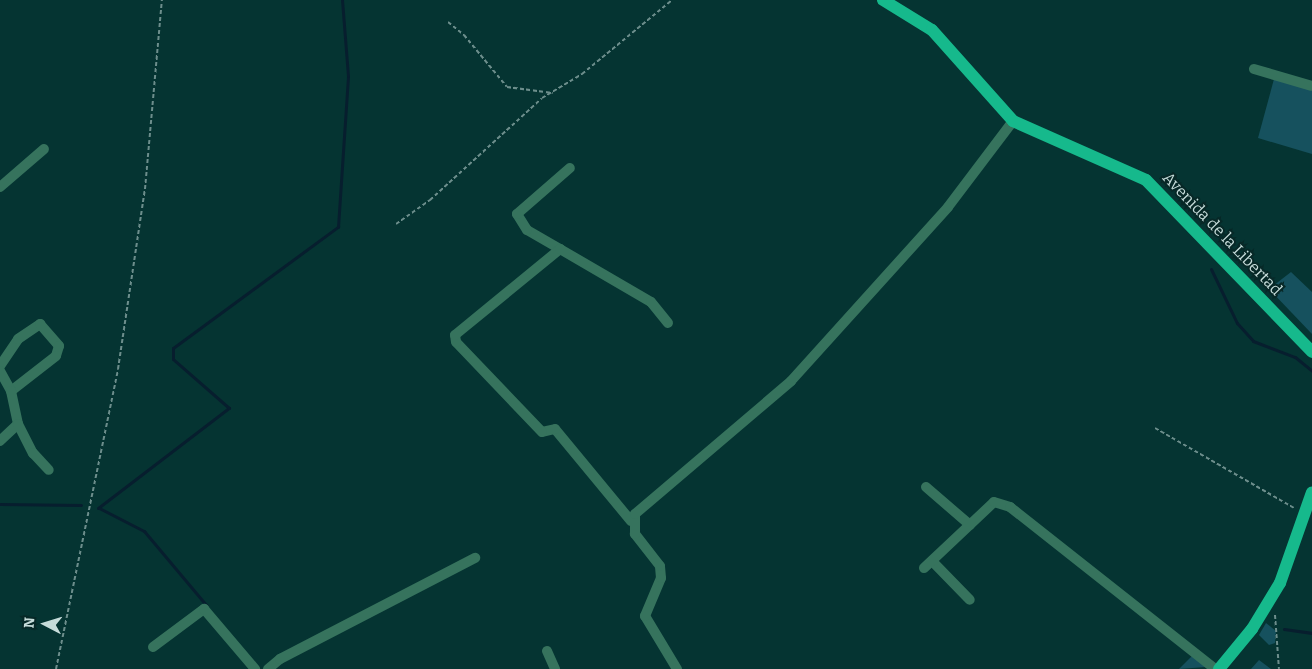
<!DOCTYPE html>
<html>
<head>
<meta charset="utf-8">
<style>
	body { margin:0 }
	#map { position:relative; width:1312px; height:669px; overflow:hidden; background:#053432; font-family:Bitter,serif }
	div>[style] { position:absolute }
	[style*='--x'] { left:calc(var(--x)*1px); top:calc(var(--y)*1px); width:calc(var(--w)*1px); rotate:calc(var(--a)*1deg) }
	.stream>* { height:3px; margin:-1.5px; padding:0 1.5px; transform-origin:1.5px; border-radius:1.5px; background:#071e2e }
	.building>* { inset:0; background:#16515e }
	.path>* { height:2px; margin-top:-1px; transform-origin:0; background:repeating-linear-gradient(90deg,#6d8e8c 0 4px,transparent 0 6.5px) }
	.minor>* { height:10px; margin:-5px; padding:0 5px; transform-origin:5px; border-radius:5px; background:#36735d }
	.major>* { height:12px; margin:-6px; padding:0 6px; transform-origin:6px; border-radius:6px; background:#16b98c }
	span { translate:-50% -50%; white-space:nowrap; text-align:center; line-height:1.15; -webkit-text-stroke:4px #072827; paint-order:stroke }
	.street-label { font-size:16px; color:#c6dcda }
	.north { position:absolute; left:20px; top:599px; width:50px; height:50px; -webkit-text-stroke:4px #072827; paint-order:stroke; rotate:275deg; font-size:14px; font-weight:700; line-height:20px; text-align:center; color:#c6dcda }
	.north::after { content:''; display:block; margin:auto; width:18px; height:22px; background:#c6dcda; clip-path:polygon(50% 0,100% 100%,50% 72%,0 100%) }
</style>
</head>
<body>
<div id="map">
	<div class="stream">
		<div style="--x:1211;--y:269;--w:60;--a:64.3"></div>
		<div style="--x:1237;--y:323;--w:24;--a:48"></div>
		<div style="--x:1253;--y:341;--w:45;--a:20.9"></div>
		<div style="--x:1295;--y:357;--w:22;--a:39"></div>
		<div style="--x:0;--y:504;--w:81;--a:0.7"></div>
		<div style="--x:98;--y:508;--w:165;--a:-37.4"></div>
		<div style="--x:229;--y:408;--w:74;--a:-138.8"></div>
		<div style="--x:173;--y:359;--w:11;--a:-90"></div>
		<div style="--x:173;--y:348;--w:205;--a:-36.3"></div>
		<div style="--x:338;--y:227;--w:151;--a:-86.2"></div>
		<div style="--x:348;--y:76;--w:76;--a:-94.5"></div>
		<div style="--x:99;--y:508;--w:51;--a:27.1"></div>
		<div style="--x:144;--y:531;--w:98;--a:50"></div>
		<div style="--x:1284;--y:629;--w:28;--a:8"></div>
	</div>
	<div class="building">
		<div style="clip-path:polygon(1274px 79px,1312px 90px,1312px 154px,1258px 138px)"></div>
		<div style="clip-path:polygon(1291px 272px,1312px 292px,1312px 334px,1269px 289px)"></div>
		<div style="clip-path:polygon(1266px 623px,1276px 631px,1275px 643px,1269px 645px,1259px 635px)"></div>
		<div style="clip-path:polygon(1193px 655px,1206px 667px,1179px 669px)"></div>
		<div style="clip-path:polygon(1259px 660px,1271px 669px,1251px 669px)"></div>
	</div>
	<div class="path">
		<div style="--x:448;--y:22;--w:21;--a:39"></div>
		<div style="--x:464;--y:35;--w:67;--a:50.4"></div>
		<div style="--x:507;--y:87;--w:46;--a:7.4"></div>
		<div style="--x:396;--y:224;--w:42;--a:-35.2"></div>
		<div style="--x:430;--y:200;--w:151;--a:-42.3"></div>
		<div style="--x:542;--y:98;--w:47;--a:-31"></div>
		<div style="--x:582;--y:74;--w:117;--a:-39.4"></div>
		<div style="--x:1155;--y:428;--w:160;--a:29.9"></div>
		<div style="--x:1275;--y:615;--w:54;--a:85.8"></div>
		<div style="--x:56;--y:669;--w:306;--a:-78.3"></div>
		<div style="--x:118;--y:369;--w:182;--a:-81.5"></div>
		<div style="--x:145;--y:189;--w:190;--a:-84.9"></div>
	</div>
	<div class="minor">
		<div style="--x:1254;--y:69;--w:60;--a:16.3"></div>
		<div style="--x:0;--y:187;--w:58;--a:-40.8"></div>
		<div style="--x:560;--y:249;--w:38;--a:-150"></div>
		<div style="--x:527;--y:230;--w:19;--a:-122"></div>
		<div style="--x:517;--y:214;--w:70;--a:-41"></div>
		<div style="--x:0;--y:366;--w:32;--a:-56"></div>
		<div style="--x:18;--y:339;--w:27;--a:-34"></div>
		<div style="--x:40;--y:324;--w:29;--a:49"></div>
		<div style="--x:59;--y:346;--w:10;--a:107"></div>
		<div style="--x:56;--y:356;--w:57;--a:142.1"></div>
		<div style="--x:0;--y:371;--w:23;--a:61"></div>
		<div style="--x:11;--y:391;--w:34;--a:78"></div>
		<div style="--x:18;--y:424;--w:25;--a:137"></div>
		<div style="--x:18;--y:424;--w:33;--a:63"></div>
		<div style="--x:33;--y:453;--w:23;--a:47"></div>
		<div style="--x:926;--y:487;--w:58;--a:40.8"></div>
		<div style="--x:631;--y:521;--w:119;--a:-129.6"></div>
		<div style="--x:555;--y:429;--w:13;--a:167"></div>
		<div style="--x:542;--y:432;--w:124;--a:-133.7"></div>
		<div style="--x:456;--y:342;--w:7;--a:-98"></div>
		<div style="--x:455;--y:335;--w:136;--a:-39.3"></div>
		<div style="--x:560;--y:249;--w:105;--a:30.2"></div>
		<div style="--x:651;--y:302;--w:27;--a:51"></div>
		<div style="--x:932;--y:561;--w:54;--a:45.7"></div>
		<div style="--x:924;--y:568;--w:96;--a:-43.3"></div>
		<div style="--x:994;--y:502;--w:17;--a:17"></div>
		<div style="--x:1010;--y:507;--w:261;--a:38.3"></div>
		<div style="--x:153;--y:647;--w:64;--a:-36.7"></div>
		<div style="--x:204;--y:609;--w:79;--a:49.6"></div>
		<div style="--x:547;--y:651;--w:20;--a:66"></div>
		<div style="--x:268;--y:669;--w:16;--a:-40"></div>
		<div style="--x:280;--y:659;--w:220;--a:-27.4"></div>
		<div style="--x:677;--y:669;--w:62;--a:-121.1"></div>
		<div style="--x:645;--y:616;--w:41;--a:-67.2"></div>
		<div style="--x:661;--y:578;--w:12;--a:-95"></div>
		<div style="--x:660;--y:566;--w:41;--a:-128"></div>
		<div style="--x:635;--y:534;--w:20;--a:-90"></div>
		<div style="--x:635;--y:514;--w:205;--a:-40.4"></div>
		<div style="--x:791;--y:381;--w:234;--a:-47.9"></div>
		<div style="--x:948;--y:207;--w:108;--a:-52.9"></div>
	</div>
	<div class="major">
		<div style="--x:883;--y:0;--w:57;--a:31.5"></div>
		<div style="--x:932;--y:30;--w:122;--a:48.3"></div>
		<div style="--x:1013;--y:121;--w:145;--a:23.9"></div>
		<div style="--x:1146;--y:180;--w:239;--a:46"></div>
		<div style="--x:1219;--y:669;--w:52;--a:-50.5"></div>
		<div style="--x:1252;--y:629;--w:54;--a:-58.7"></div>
		<div style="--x:1280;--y:583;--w:96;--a:-70.6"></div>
	</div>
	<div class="street-label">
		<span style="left:1222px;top:234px;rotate:46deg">Avenida de la Libertad</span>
	</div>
	<div class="north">N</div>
</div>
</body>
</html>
